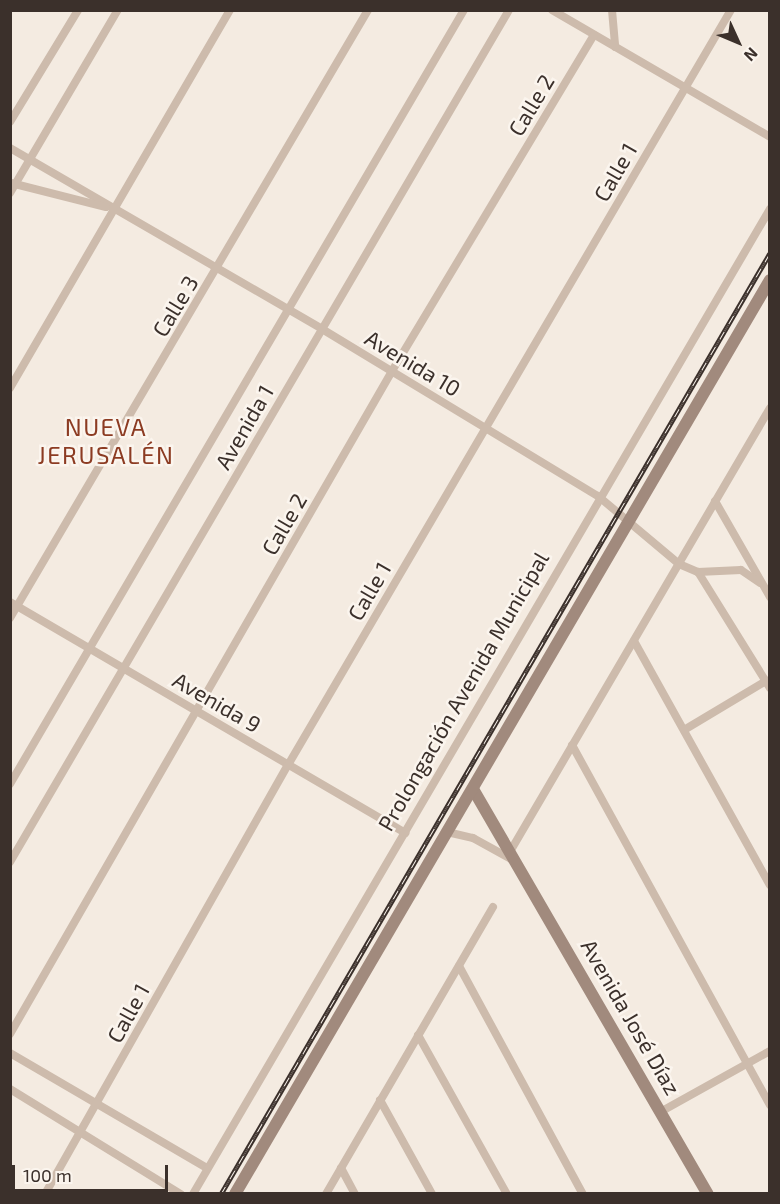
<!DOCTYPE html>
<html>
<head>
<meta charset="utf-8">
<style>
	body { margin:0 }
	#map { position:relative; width:780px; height:1204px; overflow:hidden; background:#f4ebe1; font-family:"Exo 2",sans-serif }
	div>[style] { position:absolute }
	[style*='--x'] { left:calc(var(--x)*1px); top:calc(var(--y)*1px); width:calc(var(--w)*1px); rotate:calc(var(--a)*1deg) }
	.street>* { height:8px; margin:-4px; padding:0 4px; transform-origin:4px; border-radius:4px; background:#cdbbac }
	.secondary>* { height:12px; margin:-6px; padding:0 6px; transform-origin:6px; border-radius:6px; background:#a18a7d }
	.rail>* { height:5px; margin-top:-2.5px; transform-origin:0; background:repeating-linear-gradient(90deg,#fbf5ee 0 9px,#3b302b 0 18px); box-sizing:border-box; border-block:2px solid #3b302b }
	span { translate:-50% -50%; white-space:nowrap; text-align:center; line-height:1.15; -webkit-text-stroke:5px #fbf5ee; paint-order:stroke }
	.street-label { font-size:22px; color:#3b302b }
	.neighbourhood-label { font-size:24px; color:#8c3b22; letter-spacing:1.5px }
	.frame { position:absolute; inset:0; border:12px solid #3b302b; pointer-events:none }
	.north { position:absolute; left:708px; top:12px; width:60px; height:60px; -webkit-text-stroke:4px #fbf5ee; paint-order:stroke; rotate:134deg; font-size:16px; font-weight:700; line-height:24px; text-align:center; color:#3b302b }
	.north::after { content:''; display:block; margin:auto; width:21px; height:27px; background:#3b302b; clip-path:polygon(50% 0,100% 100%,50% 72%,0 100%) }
	.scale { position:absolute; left:12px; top:1165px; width:156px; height:27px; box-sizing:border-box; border:3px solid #3b302b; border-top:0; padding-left:8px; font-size:18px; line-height:21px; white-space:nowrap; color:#3b302b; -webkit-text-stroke:4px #fbf5ee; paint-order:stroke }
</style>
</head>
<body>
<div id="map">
	<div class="street">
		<div style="--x:552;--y:10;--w:252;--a:30.2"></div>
		<div style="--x:612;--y:10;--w:37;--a:85"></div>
		<div style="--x:10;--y:122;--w:131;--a:-58.7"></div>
		<div style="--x:10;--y:148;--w:361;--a:30.1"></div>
		<div style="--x:322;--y:329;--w:323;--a:31.2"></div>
		<div style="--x:598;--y:496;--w:106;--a:40"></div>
		<div style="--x:679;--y:564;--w:21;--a:23"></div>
		<div style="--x:698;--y:572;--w:137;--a:58.2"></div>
		<div style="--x:11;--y:183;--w:98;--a:14.2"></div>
		<div style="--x:10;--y:193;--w:212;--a:-59.5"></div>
		<div style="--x:10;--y:388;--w:437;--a:-59.8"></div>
		<div style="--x:715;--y:501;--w:111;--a:60.2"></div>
		<div style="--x:698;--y:572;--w:43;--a:-2.7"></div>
		<div style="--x:741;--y:570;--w:23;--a:34"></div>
		<div style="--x:10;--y:602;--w:458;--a:30.3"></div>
		<div style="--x:10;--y:618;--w:706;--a:-59.51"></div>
		<div style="--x:634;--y:641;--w:279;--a:60.9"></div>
		<div style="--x:684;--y:730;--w:96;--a:-30.9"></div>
		<div style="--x:572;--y:745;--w:411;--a:61.2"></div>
		<div style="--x:10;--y:784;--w:897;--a:-59.61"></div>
		<div style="--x:447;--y:832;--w:27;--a:13"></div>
		<div style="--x:473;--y:838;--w:46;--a:28.8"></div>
		<div style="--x:511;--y:850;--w:512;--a:-59.63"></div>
		<div style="--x:10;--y:862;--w:987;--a:-59.64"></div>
		<div style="--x:459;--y:966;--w:260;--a:61.5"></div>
		<div style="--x:10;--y:1034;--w:765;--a:-60.05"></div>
		<div style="--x:392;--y:371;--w:392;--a:-59"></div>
		<div style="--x:418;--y:1035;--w:182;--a:60.8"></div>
		<div style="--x:10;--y:1053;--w:228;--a:30.3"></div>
		<div style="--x:10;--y:1089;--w:201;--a:31.6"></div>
		<div style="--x:380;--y:1100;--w:107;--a:61"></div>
		<div style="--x:662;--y:1111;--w:124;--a:-29.1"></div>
		<div style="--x:341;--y:1168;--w:30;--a:62"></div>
		<div style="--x:45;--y:1194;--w:493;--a:-60.5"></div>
		<div style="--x:288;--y:765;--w:875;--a:-59.6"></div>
		<div style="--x:193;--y:1194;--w:1142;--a:-59.64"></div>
		<div style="--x:326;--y:1194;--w:332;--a:-59.8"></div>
	</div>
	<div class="secondary">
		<div style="--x:473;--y:789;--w:468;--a:59.9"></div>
		<div style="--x:235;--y:1194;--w:1059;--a:-59.66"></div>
	</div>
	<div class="rail">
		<div style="--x:221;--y:1194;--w:1089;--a:-59.74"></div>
	</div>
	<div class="street-label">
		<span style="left:531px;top:105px;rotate:-59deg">Calle 2</span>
		<span style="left:615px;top:172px;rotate:-60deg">Calle 1</span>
		<span style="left:175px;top:306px;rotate:-59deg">Calle 3</span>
		<span style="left:413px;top:363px;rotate:31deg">Avenida 10</span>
		<span style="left:244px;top:427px;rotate:-60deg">Avenida 1</span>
		<span style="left:284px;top:524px;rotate:-60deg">Calle 2</span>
		<span style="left:369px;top:591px;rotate:-60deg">Calle 1</span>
		<span style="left:463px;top:691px;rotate:-60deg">Prolongación Avenida Municipal</span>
		<span style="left:217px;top:702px;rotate:30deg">Avenida 9</span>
		<span style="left:128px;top:1013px;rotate:-61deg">Calle 1</span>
		<span style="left:631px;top:1017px;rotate:60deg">Avenida José Díaz</span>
	</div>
	<div class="neighbourhood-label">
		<span style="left:106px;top:441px">NUEVA<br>JERUSALÉN</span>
	</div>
	<div class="frame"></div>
	<div class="north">N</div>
	<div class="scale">100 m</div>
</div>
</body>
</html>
